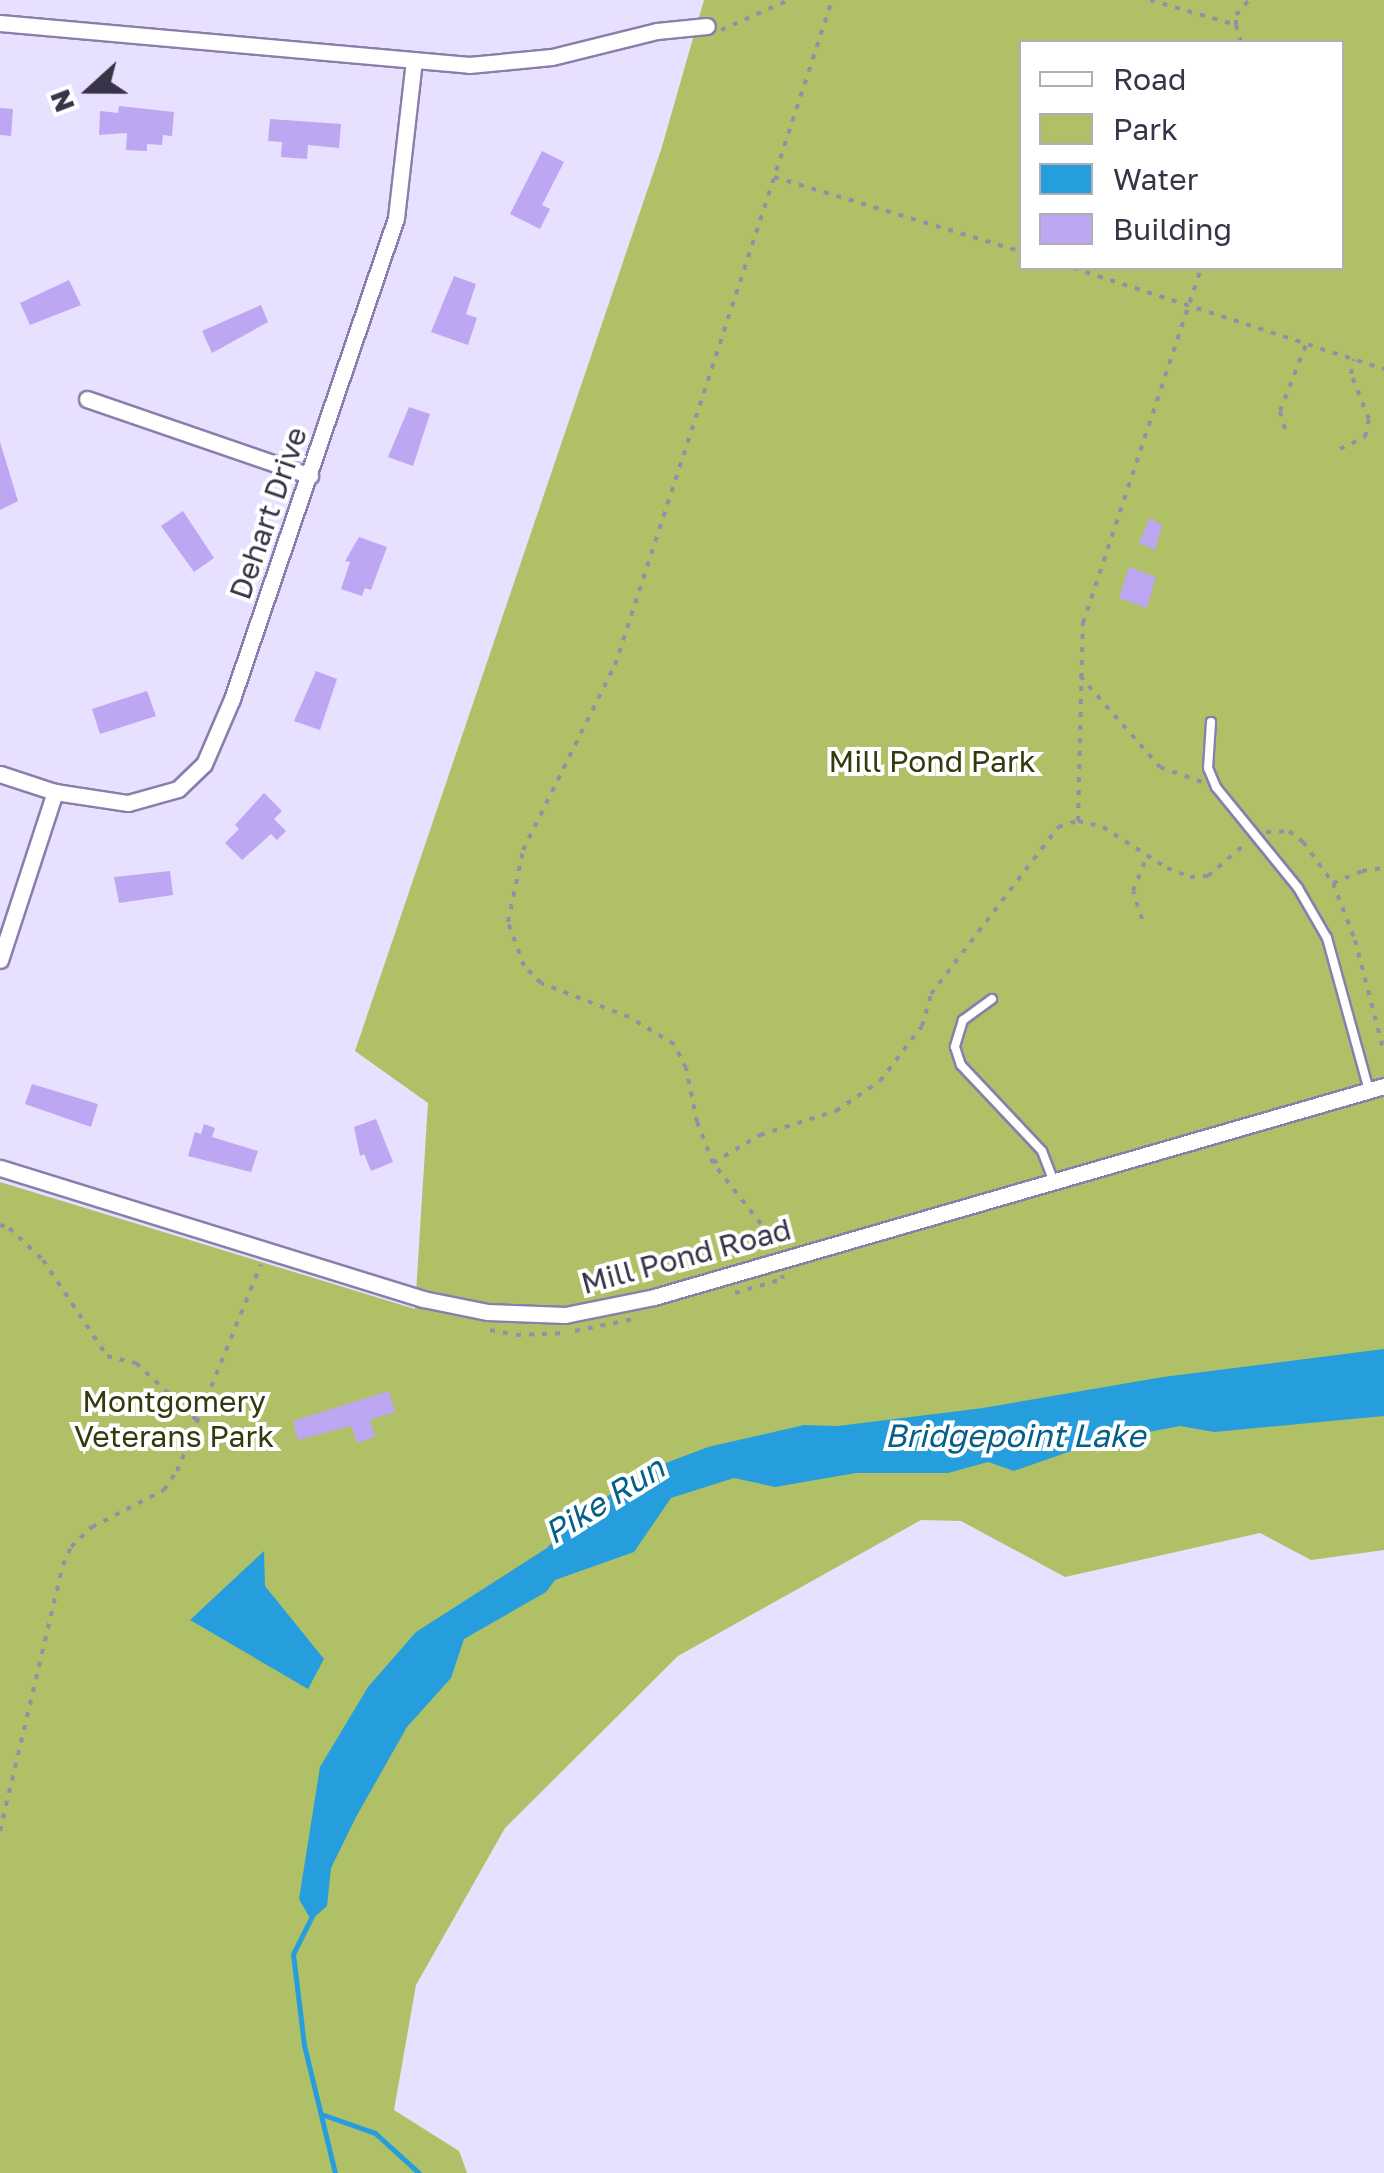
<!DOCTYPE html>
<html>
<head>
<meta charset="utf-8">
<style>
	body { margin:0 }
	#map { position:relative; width:1384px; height:2173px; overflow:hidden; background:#e8e0ff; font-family:"Golos Text",sans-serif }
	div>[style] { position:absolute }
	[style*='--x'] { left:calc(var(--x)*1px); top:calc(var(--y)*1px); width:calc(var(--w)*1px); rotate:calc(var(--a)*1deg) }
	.green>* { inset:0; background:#afc066 }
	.water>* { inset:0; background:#269edd }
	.stream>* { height:5px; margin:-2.5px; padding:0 2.5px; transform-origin:2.5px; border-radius:2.5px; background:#269edd }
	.building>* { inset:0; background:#bda6f2 }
	.path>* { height:4px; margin-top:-2px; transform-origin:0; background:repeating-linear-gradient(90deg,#958ea7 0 5px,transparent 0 13px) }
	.roads { filter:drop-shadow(2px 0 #8b7eac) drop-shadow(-2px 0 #8b7eac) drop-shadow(0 2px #8b7eac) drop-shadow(0 -2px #8b7eac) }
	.service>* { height:8px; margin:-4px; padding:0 4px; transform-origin:4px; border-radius:4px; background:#fff }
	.minor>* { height:15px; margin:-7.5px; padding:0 7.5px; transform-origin:7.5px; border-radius:7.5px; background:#fff }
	span { translate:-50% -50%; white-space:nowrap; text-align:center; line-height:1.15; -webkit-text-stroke:8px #fff; paint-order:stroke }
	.street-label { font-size:30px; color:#393347 }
	.park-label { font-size:30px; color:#333a0c }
	.water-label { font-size:32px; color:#055f88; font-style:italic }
	.legend { position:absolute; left:1019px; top:40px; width:325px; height:230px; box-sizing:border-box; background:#fff; border:2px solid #b0adb5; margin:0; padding:12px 18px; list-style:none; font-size:30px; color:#393347 }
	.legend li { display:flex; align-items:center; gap:20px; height:50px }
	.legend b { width:50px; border:2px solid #b0adb5 }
	.north { position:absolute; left:40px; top:40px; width:100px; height:100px; -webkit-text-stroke:8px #fff; paint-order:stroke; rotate:249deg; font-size:28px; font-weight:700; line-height:40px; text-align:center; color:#393347 }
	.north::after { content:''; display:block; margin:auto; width:35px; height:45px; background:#393347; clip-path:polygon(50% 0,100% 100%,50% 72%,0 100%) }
</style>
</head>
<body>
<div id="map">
	<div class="green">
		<div style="clip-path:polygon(evenodd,704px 0,1384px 0,1384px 1550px,1311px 1560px,1260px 1533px,1065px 1577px,961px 1521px,921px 1520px,678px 1656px,505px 1828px,416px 1985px,394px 2110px,459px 2151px,467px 2173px,0 2173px,0 1182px,415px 1309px,428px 1103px,355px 1051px,661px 150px,704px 0,1022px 42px,1342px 42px,1342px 268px,1022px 268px,1022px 42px)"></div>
	</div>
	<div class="water">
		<div style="clip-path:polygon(1384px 1349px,1384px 1416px,1214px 1432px,1180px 1426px,1097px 1442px,1014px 1471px,988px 1462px,948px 1473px,856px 1473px,775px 1487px,734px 1478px,671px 1498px,634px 1552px,555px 1580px,546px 1592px,464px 1639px,451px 1678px,407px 1727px,356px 1817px,331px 1868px,327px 1906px,311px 1920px,299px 1899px,320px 1767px,368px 1687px,416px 1632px,547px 1548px,578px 1514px,658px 1466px,708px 1447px,804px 1425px,838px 1426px,983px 1408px,1163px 1377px)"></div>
		<div style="clip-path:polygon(264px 1551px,265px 1586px,324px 1659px,308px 1689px,190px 1620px)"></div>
	</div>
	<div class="stream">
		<div style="--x:312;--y:1916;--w:42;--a:116.6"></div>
		<div style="--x:293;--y:1954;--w:92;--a:83.1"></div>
		<div style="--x:304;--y:2045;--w:132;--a:76.4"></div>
		<div style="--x:321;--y:2114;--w:57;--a:19.4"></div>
		<div style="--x:375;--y:2133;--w:59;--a:42.3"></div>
	</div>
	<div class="building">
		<div style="clip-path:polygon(119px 106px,174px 112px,172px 136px,163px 135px,162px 145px,147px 144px,147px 151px,126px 150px,127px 133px,99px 135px,100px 111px,118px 113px)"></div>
		<div style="clip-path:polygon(0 108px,13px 109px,11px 136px,0 135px)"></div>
		<div style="clip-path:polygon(270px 119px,341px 124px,339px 148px,308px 145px,307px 159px,281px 157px,282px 142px,268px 141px)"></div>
		<div style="clip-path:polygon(542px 151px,564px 162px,542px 205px,550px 209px,540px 229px,510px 214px)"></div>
		<div style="clip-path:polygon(454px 276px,476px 284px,466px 314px,477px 318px,468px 345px,431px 332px)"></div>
		<div style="clip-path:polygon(69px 280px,81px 305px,30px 325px,20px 303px)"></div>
		<div style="clip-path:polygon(261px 305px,268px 322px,212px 353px,202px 331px)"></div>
		<div style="clip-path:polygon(409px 407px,430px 414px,413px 466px,388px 457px)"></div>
		<div style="clip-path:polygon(0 442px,18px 501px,0 510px)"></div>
		<div style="clip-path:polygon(183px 511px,214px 558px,194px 572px,161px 526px)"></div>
		<div style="clip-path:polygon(1150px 518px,1162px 525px,1155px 550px,1139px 543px)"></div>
		<div style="clip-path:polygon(359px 537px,387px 547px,371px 590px,365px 588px,362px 596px,341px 589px,350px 562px,345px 561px)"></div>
		<div style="clip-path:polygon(1129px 567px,1156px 577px,1147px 608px,1119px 598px)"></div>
		<div style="clip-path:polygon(316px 671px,337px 679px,320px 730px,294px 721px)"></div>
		<div style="clip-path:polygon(147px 691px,156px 716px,100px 734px,92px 709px)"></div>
		<div style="clip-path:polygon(264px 793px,282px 811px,274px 819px,286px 831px,277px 840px,271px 834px,242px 860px,225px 843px,239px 829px,235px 825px)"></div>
		<div style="clip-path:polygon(170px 871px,173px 895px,119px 903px,114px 877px)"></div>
		<div style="clip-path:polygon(32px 1084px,98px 1104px,91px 1127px,25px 1104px)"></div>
		<div style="clip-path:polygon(376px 1119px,393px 1162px,371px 1171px,364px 1154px,360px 1156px,354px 1127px)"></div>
		<div style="clip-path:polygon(204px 1124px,215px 1128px,212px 1137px,258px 1151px,251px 1172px,188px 1156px,195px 1132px,201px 1134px)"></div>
		<div style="clip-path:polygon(389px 1391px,395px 1412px,370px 1420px,375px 1437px,357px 1443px,351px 1426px,298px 1440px,293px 1421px)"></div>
	</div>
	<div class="path">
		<div style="--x:1150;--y:0;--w:90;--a:16.2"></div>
		<div style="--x:1236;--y:25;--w:18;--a:74"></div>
		<div style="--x:1236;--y:25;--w:10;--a:-90"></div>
		<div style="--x:1236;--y:15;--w:20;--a:-49"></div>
		<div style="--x:721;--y:30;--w:74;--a:-23.8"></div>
		<div style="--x:774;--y:177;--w:259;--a:16.8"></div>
		<div style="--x:1073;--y:268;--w:327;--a:18"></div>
		<div style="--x:1285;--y:429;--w:19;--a:-106"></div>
		<div style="--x:1280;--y:411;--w:74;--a:-68.6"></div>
		<div style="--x:1340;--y:449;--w:28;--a:-26"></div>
		<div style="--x:1365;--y:437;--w:18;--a:-77"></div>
		<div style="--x:1369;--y:419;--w:48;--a:-111.8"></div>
		<div style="--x:1351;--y:374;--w:15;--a:-79"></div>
		<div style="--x:1080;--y:676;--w:121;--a:48.7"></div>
		<div style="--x:1160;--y:767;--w:45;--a:19.7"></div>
		<div style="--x:1078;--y:821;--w:198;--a:-88.6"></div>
		<div style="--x:1083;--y:623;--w:374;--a:-71.6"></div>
		<div style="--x:1266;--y:832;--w:23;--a:-2"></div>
		<div style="--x:1289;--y:831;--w:18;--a:38"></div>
		<div style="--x:1303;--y:842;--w:51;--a:53.8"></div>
		<div style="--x:1333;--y:883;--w:61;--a:68.9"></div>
		<div style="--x:1355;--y:940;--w:116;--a:75.5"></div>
		<div style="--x:1333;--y:883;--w:31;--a:-22"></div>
		<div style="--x:1362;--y:871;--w:22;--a:-8"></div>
		<div style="--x:1142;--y:919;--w:29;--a:-108"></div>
		<div style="--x:1133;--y:891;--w:35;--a:-68"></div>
		<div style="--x:713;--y:1163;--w:44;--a:-111.3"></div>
		<div style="--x:697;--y:1122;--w:55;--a:-101.5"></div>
		<div style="--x:686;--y:1068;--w:27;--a:-117"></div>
		<div style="--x:674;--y:1044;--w:52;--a:-149"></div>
		<div style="--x:629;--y:1017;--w:94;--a:-158.9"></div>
		<div style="--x:541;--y:983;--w:24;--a:-135"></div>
		<div style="--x:524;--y:966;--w:47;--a:-110"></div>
		<div style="--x:508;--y:922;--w:74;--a:-78.2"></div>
		<div style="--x:523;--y:850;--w:207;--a:-63.6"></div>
		<div style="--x:615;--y:665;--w:700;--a:-71.93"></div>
		<div style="--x:0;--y:1225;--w:9;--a:18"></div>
		<div style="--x:9;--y:1228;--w:47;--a:43.3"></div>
		<div style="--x:43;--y:1260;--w:115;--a:56.3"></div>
		<div style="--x:107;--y:1356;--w:30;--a:14"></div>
		<div style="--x:136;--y:1363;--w:83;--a:43.1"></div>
		<div style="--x:773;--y:1248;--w:15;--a:-106"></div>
		<div style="--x:769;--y:1234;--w:90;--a:-128.3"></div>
		<div style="--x:713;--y:1163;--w:55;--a:-30.8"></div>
		<div style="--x:760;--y:1135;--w:80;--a:-17.5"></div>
		<div style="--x:836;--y:1111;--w:53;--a:-34.3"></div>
		<div style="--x:880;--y:1081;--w:69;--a:-52.6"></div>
		<div style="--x:922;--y:1026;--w:33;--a:-74"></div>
		<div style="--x:931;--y:994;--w:210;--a:-52.7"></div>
		<div style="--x:1058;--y:827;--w:21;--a:-17"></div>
		<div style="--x:1078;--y:821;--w:26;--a:13"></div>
		<div style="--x:1103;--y:827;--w:76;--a:32.6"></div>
		<div style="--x:1167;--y:868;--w:25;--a:21"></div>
		<div style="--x:1190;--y:877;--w:18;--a:-3"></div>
		<div style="--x:1208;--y:876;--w:49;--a:-40.9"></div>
		<div style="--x:735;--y:1293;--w:50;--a:-16.3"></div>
		<div style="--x:783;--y:1279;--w:4;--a:-104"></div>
		<div style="--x:490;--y:1330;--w:26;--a:11"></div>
		<div style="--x:516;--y:1335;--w:49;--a:-2.3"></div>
		<div style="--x:575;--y:1331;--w:65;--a:-11.5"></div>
		<div style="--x:0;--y:1831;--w:273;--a:-76.7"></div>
		<div style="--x:63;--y:1565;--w:20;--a:-66"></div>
		<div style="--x:71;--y:1547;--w:29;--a:-44"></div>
		<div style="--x:92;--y:1527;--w:81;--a:-27.2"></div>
		<div style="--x:164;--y:1490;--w:23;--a:-56"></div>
		<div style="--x:177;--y:1471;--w:223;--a:-67.9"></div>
	</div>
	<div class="roads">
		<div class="service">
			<div style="--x:1211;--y:722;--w:46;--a:93.7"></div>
			<div style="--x:1208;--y:768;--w:21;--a:67"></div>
			<div style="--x:1216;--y:787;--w:130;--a:50.9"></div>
			<div style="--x:1298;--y:888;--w:58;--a:59.9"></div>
			<div style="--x:1327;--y:938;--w:159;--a:74.6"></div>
			<div style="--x:992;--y:999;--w:36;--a:144"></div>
			<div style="--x:963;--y:1020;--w:28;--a:107"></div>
			<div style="--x:955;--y:1047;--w:19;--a:72"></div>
			<div style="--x:961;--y:1065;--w:118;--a:46.7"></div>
			<div style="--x:1042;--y:1151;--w:33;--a:69"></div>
		</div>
		<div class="minor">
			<div style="--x:0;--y:23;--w:471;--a:5.1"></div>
			<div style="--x:469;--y:65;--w:83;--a:-5.5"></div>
			<div style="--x:552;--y:57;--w:108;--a:-13.9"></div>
			<div style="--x:657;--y:31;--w:50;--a:-5.7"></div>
			<div style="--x:87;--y:399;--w:236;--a:19"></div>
			<div style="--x:0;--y:774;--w:58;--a:18.1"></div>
			<div style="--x:55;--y:792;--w:74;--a:8.6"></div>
			<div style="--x:128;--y:803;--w:52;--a:-15.6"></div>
			<div style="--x:178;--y:789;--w:36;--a:-44"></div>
			<div style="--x:204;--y:764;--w:71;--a:-66.7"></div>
			<div style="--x:232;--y:699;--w:508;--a:-71.17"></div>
			<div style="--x:396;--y:218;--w:158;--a:-83.5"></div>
			<div style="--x:0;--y:960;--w:177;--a:-71.9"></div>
			<div style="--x:0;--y:1168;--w:443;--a:17.2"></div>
			<div style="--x:423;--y:1299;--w:65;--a:11.5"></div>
			<div style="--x:487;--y:1312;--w:78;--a:2.2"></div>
			<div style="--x:565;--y:1315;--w:91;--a:-11.4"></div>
			<div style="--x:654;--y:1297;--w:760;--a:-16.12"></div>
		</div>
	</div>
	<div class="street-label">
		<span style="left:268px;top:513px;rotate:-71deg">Dehart Drive</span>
		<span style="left:686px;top:1256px;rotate:-15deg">Mill Pond Road</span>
	</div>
	<div class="park-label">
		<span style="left:932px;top:761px">Mill Pond Park</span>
		<span style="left:174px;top:1418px">Montgomery<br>Veterans Park</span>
	</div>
	<div class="water-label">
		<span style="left:1015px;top:1435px">Bridgepoint Lake</span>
		<span style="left:604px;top:1500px;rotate:-32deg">Pike Run</span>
	</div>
	<ul class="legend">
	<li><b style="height:12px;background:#fff"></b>Road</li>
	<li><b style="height:28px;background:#afc066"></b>Park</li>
	<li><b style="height:28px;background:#269edd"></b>Water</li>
	<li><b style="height:28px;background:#bda6f2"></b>Building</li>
	</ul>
	<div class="north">N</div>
</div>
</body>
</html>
